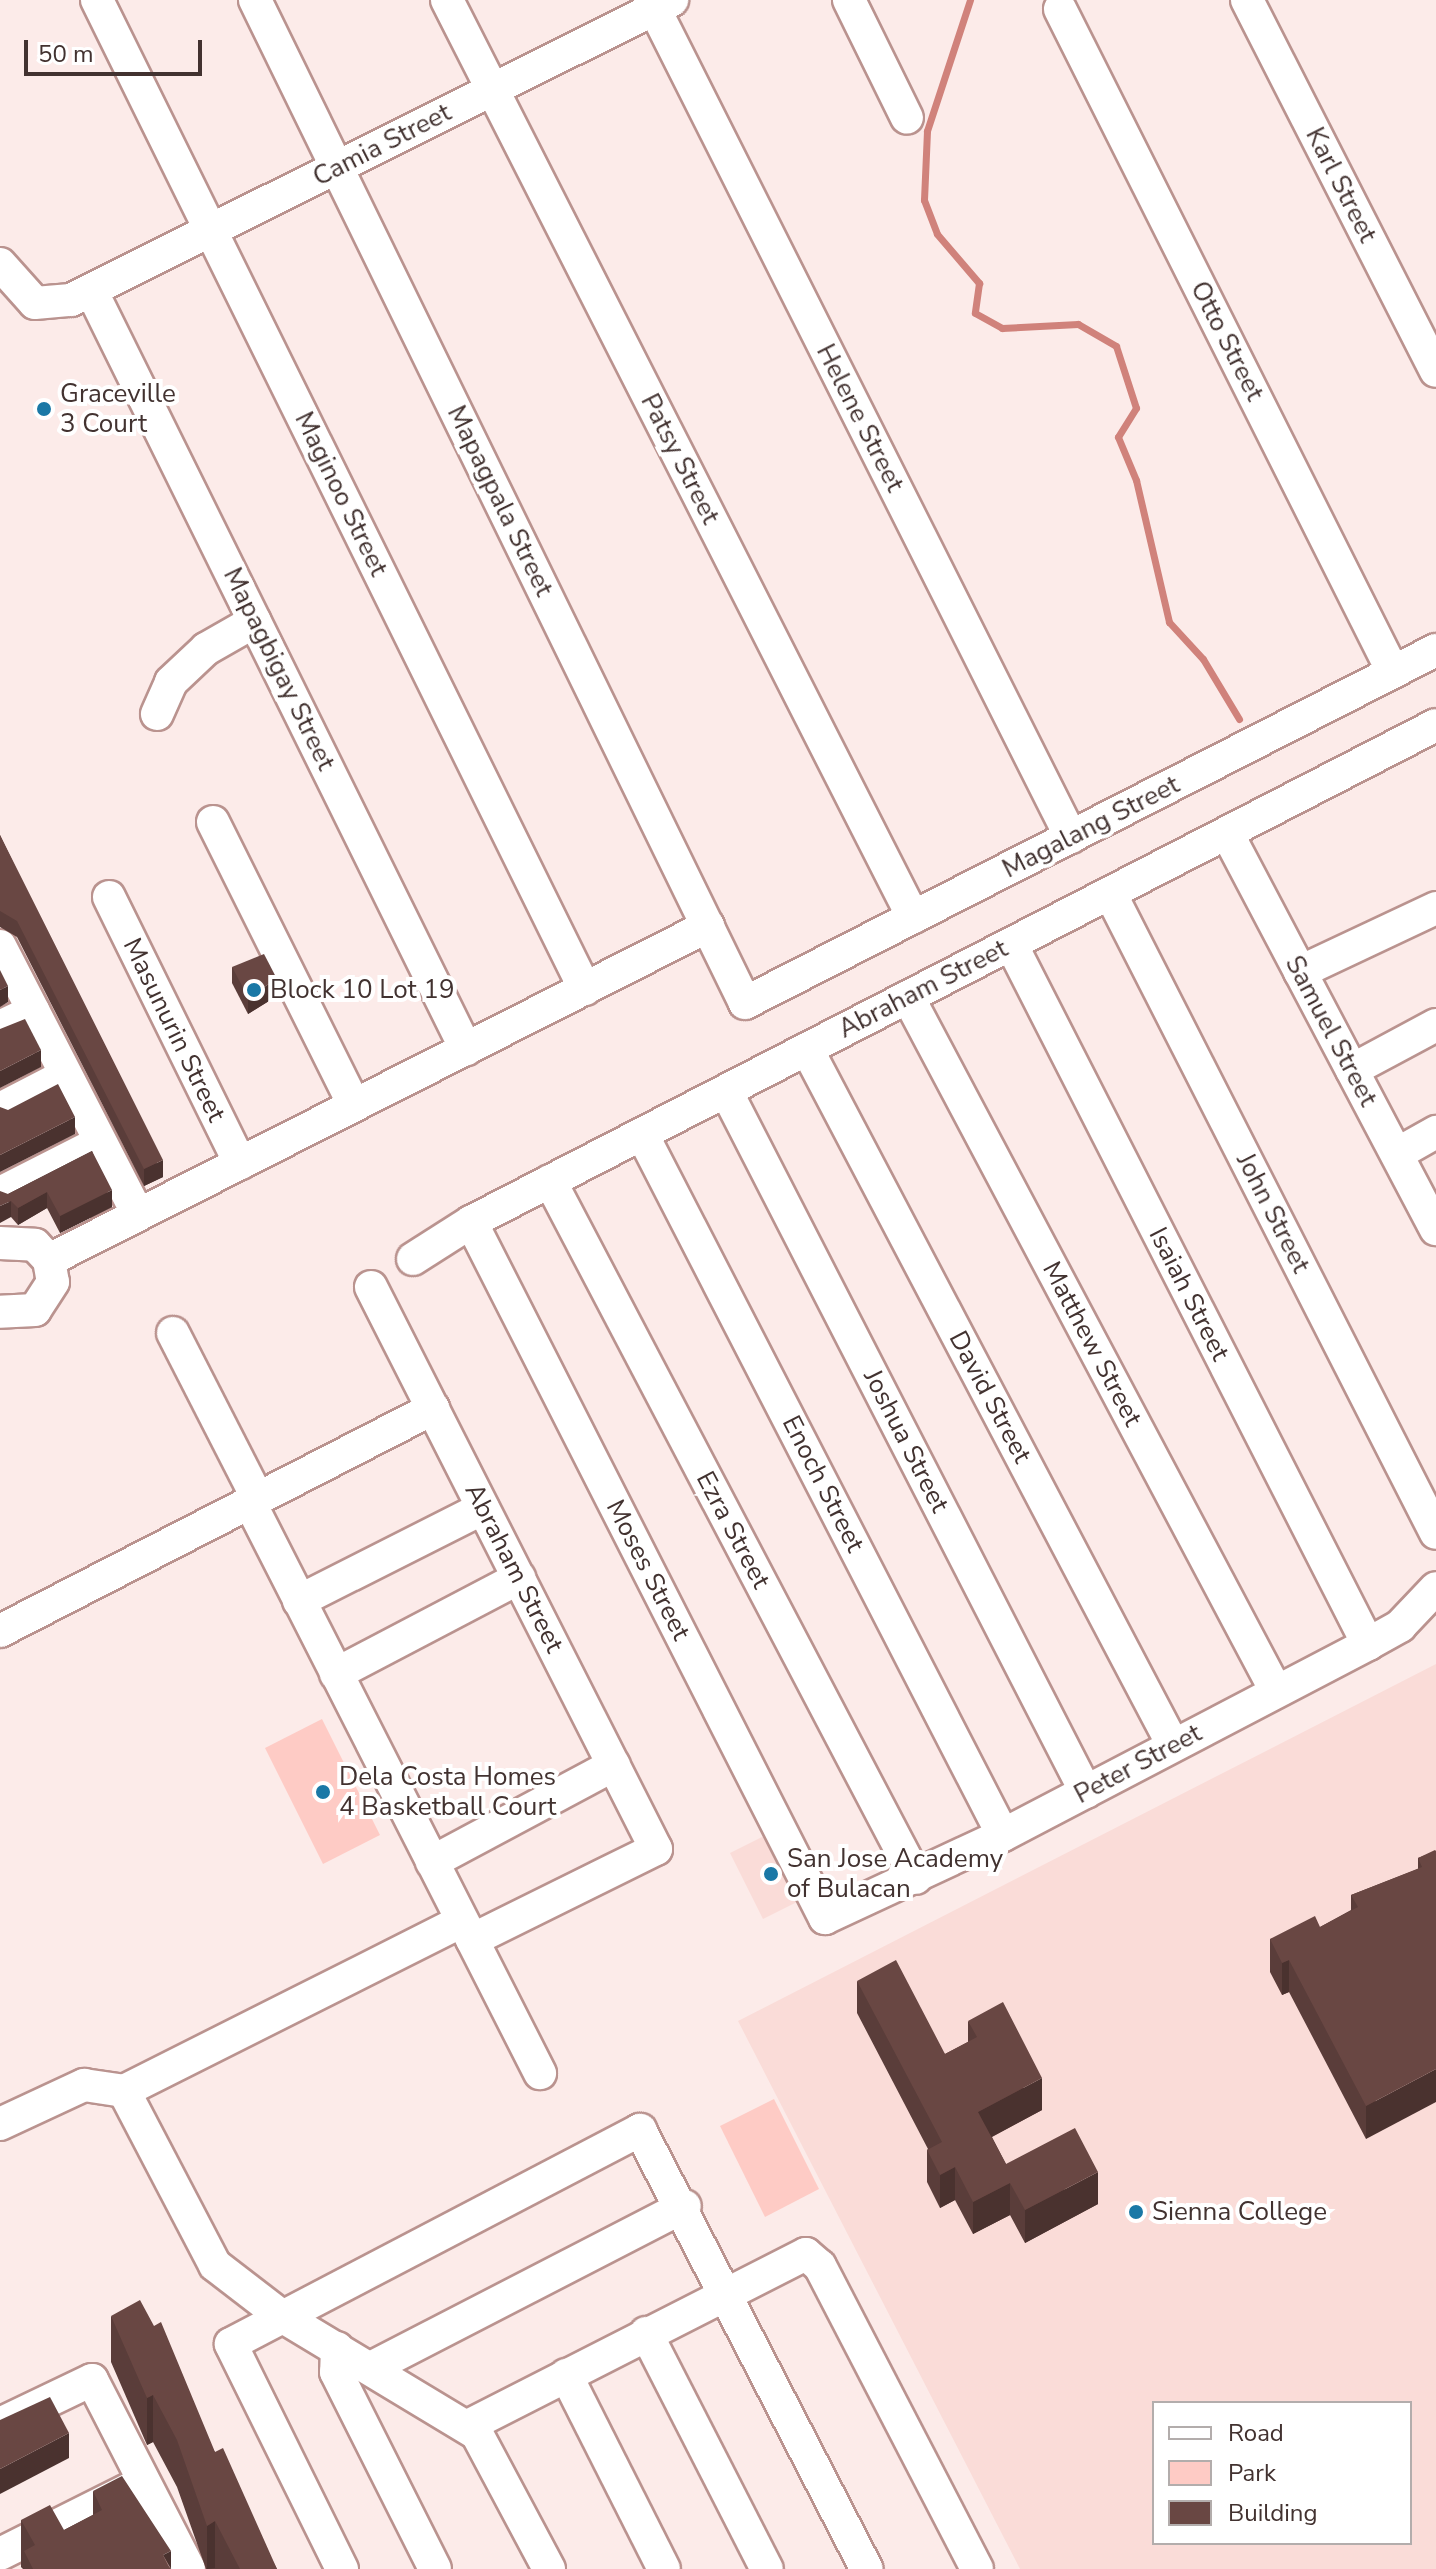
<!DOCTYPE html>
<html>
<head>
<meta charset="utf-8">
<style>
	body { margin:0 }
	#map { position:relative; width:1436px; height:2569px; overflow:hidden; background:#fcebe9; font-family:"Nunito Sans",sans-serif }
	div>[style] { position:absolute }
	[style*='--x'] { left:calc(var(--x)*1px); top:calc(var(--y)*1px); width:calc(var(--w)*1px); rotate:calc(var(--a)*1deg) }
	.built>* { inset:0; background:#fadcd8 }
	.green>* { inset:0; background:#fecbc5 }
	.stream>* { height:7px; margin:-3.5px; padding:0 3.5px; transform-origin:3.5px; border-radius:3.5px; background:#d0827b }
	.roads { filter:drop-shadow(2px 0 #ba938f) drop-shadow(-2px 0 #ba938f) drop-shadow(0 2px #ba938f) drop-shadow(0 -2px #ba938f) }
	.minor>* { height:32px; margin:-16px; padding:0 16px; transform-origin:16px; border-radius:16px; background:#fff }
	.wall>* { inset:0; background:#5a3d3a }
	.shaded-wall>* { inset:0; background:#4a322f }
	.building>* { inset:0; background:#694743 }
	.dots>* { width:22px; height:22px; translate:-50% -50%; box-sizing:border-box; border:4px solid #fff; border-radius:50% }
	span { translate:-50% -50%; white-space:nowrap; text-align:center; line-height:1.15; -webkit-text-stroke:8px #fff; paint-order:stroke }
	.street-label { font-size:26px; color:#423230 }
	.poi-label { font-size:26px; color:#423230 }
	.left { translate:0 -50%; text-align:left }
	.legend { position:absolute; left:1152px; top:2401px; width:260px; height:144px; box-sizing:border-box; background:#fff; border:2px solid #b3adac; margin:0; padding:10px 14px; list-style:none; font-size:24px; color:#423230 }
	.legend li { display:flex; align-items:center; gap:16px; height:40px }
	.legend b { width:40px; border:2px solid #b3adac }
	.scale { position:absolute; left:24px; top:40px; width:178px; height:36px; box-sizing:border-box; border:4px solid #423230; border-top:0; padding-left:10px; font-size:24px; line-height:28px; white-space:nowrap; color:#423230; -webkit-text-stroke:6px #fff; paint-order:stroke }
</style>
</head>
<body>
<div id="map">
	<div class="built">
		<div style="clip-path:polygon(evenodd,1436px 1664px,1436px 2569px,1020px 2569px,738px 2021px,1436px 1664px,1154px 2403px,1410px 2403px,1410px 2543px,1154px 2543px,1154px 2403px)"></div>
		<div style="clip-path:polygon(778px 1829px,811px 1895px,763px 1919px,730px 1853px)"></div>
	</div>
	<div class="green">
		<div style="clip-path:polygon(322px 1719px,380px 1835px,323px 1864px,265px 1748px)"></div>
		<div style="clip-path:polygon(774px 2099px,819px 2189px,765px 2217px,720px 2126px)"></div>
	</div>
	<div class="stream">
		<div style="--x:970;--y:0;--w:138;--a:108.2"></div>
		<div style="--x:927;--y:131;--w:69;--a:92.5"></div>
		<div style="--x:924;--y:200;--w:36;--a:69"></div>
		<div style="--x:937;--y:234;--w:65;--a:49.4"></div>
		<div style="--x:979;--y:283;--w:30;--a:98"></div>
		<div style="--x:975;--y:313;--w:31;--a:29"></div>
		<div style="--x:1002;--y:328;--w:76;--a:-3"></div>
		<div style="--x:1078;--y:324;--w:44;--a:30.1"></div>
		<div style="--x:1116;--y:346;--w:65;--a:72.1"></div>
		<div style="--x:1136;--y:408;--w:34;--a:122"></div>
		<div style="--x:1118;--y:437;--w:47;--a:67.3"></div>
		<div style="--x:1136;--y:480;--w:146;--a:76.9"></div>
		<div style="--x:1169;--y:622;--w:50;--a:47.4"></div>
		<div style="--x:1203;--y:659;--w:70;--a:59"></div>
	</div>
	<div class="roads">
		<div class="minor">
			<div style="--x:97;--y:0;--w:1103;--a:63.74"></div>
			<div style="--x:255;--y:0;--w:1116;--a:63.96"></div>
			<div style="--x:745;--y:1003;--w:776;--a:-27.06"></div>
			<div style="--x:447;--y:0;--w:1029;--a:63.06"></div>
			<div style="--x:650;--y:0;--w:937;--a:63.3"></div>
			<div style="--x:849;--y:0;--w:131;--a:63.8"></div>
			<div style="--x:1247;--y:0;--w:416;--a:63"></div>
			<div style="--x:1060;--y:9;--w:742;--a:63.33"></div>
			<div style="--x:0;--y:264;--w:52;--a:48.1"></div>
			<div style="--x:35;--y:303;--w:36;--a:-5"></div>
			<div style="--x:71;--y:300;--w:672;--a:-26.53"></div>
			<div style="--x:91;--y:290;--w:847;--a:63.71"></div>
			<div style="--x:157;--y:714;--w:35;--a:-66"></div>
			<div style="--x:171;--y:682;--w:48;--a:-43.3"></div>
			<div style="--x:206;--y:649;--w:56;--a:-29.7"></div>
			<div style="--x:213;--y:822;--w:316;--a:63.5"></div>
			<div style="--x:1227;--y:833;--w:448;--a:62.2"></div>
			<div style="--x:1110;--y:893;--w:718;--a:63.01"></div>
			<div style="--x:109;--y:897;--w:297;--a:63.8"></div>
			<div style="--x:1011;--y:944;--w:786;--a:62.98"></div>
			<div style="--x:0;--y:946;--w:302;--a:62.8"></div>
			<div style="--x:1300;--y:972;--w:150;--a:-25.2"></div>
			<div style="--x:908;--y:997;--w:786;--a:62.06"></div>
			<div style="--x:0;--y:1027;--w:37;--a:-26"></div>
			<div style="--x:807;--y:1049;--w:786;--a:62.26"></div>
			<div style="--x:1352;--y:1070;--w:95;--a:-28.2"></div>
			<div style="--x:726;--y:1091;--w:788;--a:62.82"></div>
			<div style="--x:0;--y:1109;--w:74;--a:-27.3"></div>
			<div style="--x:642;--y:1134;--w:788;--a:62.75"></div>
			<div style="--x:1397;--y:1154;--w:45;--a:-29.4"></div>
			<div style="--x:550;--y:1181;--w:787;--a:62.3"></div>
			<div style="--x:0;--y:1193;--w:112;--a:-27"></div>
			<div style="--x:471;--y:1222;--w:781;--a:63.04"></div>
			<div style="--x:825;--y:1918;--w:196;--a:-25"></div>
			<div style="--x:1003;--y:1835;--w:412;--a:-27.6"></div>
			<div style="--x:1368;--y:1644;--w:37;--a:-29"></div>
			<div style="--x:1400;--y:1626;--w:52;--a:-46.5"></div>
			<div style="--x:0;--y:1243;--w:35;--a:3"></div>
			<div style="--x:35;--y:1245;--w:21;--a:47"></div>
			<div style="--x:49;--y:1260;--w:22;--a:80"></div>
			<div style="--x:53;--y:1282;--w:33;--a:123"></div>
			<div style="--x:35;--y:1310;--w:35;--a:177"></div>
			<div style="--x:413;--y:1259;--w:69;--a:-32.5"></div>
			<div style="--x:471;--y:1222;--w:1085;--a:-27.25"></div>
			<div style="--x:49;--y:1260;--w:739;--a:-26.88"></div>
			<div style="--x:371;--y:1287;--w:630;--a:63.11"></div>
			<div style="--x:656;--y:1849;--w:205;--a:153.7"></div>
			<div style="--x:173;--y:1333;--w:184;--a:62.9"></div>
			<div style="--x:249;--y:1501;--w:642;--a:63.04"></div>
			<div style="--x:299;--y:1601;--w:206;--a:-26.8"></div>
			<div style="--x:0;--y:1631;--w:487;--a:-27.2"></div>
			<div style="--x:336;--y:1674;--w:207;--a:-27.7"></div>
			<div style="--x:432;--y:1862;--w:206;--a:-28.1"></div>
			<div style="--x:124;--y:2091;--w:378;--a:-26.7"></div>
			<div style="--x:0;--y:2124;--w:93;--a:-24.9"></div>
			<div style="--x:84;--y:2085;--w:40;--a:8.5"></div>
			<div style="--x:124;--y:2091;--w:196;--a:62.4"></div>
			<div style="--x:215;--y:2265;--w:82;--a:37.6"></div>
			<div style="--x:280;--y:2315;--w:230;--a:31.1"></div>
			<div style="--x:477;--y:2434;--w:153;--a:61.9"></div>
			<div style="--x:646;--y:2333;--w:265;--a:62.9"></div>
			<div style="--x:337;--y:2348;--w:24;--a:92"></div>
			<div style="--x:336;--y:2372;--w:220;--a:63.3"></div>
			<div style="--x:371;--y:2368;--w:353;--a:-27.3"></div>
			<div style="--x:566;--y:2375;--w:217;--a:63.2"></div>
			<div style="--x:0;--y:2424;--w:102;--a:-25.6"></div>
			<div style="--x:92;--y:2380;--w:212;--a:62.8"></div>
			<div style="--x:468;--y:2426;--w:379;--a:-27"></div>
			<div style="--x:806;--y:2254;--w:18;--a:41"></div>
			<div style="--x:820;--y:2266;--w:341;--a:62.6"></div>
			<div style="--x:0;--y:2554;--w:145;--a:-26.6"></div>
			<div style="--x:342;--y:2569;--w:251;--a:-116.3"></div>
			<div style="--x:231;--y:2344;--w:462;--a:-27.6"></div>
			<div style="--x:640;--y:2130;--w:494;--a:62.7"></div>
		</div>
	</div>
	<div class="wall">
		<div style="clip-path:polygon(0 835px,163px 1177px,144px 1186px,17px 937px,0 927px)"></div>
		<div style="clip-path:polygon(232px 967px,277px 996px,248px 1014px,232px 983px)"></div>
		<div style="clip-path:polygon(92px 1151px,112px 1207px,60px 1233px,47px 1208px,18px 1225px,11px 1217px,8px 1194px)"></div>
		<div style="clip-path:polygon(1436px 1851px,1366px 2139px,1289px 1992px,1282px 1995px,1270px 1972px,1270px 1939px,1320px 1927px,1351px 1910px,1351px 1895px,1418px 1869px,1418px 1858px)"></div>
		<div style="clip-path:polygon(857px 1981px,945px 2054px,968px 2042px,968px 2021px,1042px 2110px,992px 2137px,1006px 2164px,1098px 2204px,1025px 2243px,1010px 2215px,973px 2234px,955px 2200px,940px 2208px,927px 2182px,927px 2150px,928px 2149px,857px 2013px)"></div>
		<div style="clip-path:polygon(111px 2316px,215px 2452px,277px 2569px,206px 2569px,177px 2487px,153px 2442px,147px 2445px,111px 2362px)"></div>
		<div style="clip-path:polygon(93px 2491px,171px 2569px,23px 2569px,21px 2567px,21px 2520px,64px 2530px,93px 2515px)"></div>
	</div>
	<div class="shaded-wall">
		<div style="clip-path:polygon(277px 979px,277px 996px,248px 1014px,248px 997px)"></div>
		<div style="clip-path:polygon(8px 986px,8px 1002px,0 1007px,0 990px)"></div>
		<div style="clip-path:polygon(41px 1050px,41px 1067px,0 1088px,0 1071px)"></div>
		<div style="clip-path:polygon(75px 1117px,75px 1134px,0 1172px,0 1155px)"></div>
		<div style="clip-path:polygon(163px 1160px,163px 1177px,144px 1186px,144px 1169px)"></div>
		<div style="clip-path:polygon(112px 1190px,112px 1207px,60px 1233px,60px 1216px)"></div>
		<div style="clip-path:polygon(47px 1192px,47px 1208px,18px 1225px,18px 1208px)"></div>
		<div style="clip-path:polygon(11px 1201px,11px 1217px,0 1223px,0 1206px)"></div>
		<div style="clip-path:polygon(1289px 1960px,1289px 1992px,1282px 1995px,1282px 1963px)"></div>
		<div style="clip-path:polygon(1436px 2069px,1436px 2102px,1366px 2139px,1366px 2106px)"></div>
		<div style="clip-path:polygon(1042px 2078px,1042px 2110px,978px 2144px,978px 2112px)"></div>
		<div style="clip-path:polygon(955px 2167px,955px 2200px,940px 2208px,940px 2175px)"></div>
		<div style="clip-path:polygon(1098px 2172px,1098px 2204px,1025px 2243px,1025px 2210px)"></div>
		<div style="clip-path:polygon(1010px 2183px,1010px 2215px,973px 2234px,973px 2202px)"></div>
		<div style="clip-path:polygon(153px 2395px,153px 2442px,147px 2445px,147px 2398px)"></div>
		<div style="clip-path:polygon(69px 2433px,69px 2458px,0 2494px,0 2469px)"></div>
		<div style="clip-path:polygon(215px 2521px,215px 2568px,207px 2569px,207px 2526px)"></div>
		<div style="clip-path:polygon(171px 2551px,171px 2569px,163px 2555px)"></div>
	</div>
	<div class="building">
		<div style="clip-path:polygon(0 835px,163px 1160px,144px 1169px,17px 921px,0 911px)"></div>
		<div style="clip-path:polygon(264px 954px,277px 979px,248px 997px,232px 967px)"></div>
		<div style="clip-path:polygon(0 970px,8px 986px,0 990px)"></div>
		<div style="clip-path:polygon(25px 1019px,41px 1050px,0 1071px,0 1029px)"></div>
		<div style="clip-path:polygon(58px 1084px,75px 1117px,0 1155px,0 1107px,8px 1110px)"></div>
		<div style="clip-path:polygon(92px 1151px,112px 1190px,60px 1216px,47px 1192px,18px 1208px,11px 1201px,0 1206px,0 1191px,8px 1194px)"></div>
		<div style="clip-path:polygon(1435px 1850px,1436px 1851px,1436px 2069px,1366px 2106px,1289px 1960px,1282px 1963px,1270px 1939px,1315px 1916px,1320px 1927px,1358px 1907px,1351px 1895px,1422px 1867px,1418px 1858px)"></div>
		<div style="clip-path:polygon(896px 1960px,945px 2054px,977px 2037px,968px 2021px,1003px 2002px,1042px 2078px,978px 2112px,1006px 2164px,1075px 2128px,1098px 2172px,1025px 2210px,1010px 2183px,973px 2202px,955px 2167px,940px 2175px,927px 2150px,942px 2142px,857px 1981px)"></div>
		<div style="clip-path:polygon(140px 2300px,154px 2326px,161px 2322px,215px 2452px,223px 2448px,277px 2569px,240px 2569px,215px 2521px,207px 2526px,177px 2440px,153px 2395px,147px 2398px,111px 2316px)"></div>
		<div style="clip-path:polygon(50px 2397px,69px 2433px,0 2469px,0 2420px)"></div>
		<div style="clip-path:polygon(122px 2476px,171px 2551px,163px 2555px,170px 2569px,33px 2569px,24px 2551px,35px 2545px,21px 2520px,50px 2505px,64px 2530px,102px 2510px,93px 2491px)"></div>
	</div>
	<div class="dots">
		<div style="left:44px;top:409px;background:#1a78a6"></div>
		<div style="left:254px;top:990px;background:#1a78a6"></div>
		<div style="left:323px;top:1792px;background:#1a78a6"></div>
		<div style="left:771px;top:1874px;background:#1a78a6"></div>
		<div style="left:1136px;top:2212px;background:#1a78a6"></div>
	</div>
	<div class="street-label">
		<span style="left:382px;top:145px;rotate:-27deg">Camia Street</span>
		<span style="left:1341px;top:185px;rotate:63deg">Karl Street</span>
		<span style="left:1227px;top:341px;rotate:63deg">Otto Street</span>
		<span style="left:860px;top:418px;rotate:63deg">Helene Street</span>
		<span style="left:680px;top:459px;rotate:63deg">Patsy Street</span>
		<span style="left:341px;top:494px;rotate:64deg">Maginoo Street</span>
		<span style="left:500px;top:501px;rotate:64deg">Mapagpala Street</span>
		<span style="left:279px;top:669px;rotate:64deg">Mapagbigay Street</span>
		<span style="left:1091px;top:827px;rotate:-27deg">Magalang Street</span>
		<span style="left:923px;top:989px;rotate:-27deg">Abraham Street</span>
		<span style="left:174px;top:1030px;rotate:64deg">Masunurin Street</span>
		<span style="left:1331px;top:1031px;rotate:62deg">Samuel Street</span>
		<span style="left:1273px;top:1213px;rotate:63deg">John Street</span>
		<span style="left:1189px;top:1294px;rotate:63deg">Isaiah Street</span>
		<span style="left:1092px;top:1344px;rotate:62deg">Matthew Street</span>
		<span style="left:990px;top:1397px;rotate:62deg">David Street</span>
		<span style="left:906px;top:1441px;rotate:63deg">Joshua Street</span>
		<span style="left:823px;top:1484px;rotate:63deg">Enoch Street</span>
		<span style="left:733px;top:1530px;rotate:62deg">Ezra Street</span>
		<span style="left:514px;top:1568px;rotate:63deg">Abraham Street</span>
		<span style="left:648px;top:1570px;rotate:63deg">Moses Street</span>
		<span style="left:1138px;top:1764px;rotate:-28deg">Peter Street</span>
	</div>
	<div class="poi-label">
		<span class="left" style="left:60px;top:409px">Graceville<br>3 Court</span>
		<span class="left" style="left:270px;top:990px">Block 10 Lot 19</span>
		<span class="left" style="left:339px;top:1792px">Dela Costa Homes<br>4 Basketball Court</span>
		<span class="left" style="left:787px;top:1874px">San Jose Academy<br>of Bulacan</span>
		<span class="left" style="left:1152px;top:2212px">Sienna College</span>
	</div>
	<ul class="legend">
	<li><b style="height:10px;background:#fff"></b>Road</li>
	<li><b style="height:22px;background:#fecbc5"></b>Park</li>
	<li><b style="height:22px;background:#694743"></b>Building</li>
	</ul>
	<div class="scale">50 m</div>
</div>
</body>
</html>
